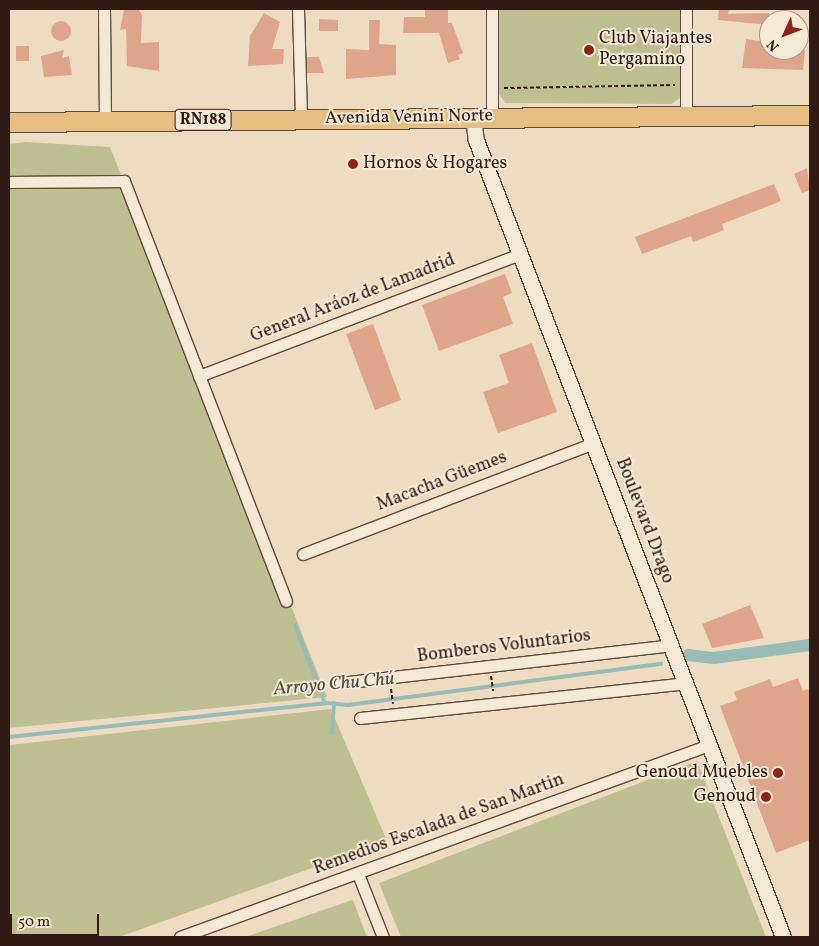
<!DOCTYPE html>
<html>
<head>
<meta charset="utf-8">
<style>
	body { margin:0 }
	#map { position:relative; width:819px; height:946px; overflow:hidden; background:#eedcc2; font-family:Vollkorn,serif }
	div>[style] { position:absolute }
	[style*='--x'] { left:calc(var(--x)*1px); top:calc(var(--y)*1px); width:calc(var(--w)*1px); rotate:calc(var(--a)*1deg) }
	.green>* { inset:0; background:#bdbf90 }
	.stream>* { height:4px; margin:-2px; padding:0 2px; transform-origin:2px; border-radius:2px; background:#99bbb6 }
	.canal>* { height:12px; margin:-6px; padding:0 6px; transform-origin:6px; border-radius:6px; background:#99bbb6 }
	.building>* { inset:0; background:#dfa58b }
	.round { border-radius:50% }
	.path>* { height:2px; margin-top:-1px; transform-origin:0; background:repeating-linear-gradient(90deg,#2f1b13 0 4px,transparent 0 6.5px) }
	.roads { filter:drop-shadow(1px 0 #5f4b3f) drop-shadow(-1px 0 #5f4b3f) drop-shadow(0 1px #5f4b3f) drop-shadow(0 -1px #5f4b3f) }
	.minor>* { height:11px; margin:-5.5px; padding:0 5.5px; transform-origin:5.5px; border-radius:5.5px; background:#f4e8d7 }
	.secondary>* { height:15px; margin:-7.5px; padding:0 7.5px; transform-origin:7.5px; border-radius:7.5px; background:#f4e8d7 }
	.trunk>* { height:19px; margin:-9.5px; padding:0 9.5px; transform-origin:9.5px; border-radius:9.5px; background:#e7be81 }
	.dots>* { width:14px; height:14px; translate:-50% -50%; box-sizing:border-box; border:2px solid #f4e8d7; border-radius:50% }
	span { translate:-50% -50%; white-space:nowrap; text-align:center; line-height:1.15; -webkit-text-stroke:4px #f4e8d7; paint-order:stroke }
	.shield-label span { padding:1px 4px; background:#f4e8d7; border:1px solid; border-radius:4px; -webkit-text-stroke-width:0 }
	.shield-label { font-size:16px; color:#2f1b13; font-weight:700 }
	.poi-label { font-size:18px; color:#2f1b13 }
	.left { translate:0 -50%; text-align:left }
	.right { translate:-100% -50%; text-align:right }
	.street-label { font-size:18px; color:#2f1b13 }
	.water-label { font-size:19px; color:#4f4b44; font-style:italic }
	.frame { position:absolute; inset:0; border:10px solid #2f1b13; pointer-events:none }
	.north { position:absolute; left:759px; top:10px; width:50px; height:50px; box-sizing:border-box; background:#f4e8d7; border:1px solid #a59689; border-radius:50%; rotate:227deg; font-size:14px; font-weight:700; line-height:20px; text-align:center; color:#2f1b13 }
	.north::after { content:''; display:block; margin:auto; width:18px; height:22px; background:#8f2418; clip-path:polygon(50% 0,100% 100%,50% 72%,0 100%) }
	.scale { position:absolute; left:10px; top:914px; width:89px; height:22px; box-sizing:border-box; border:2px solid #2f1b13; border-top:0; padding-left:6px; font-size:15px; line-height:18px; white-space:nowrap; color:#2f1b13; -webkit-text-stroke:4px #f4e8d7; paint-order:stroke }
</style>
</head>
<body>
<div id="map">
	<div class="green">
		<div style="clip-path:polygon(497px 9px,681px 9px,681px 97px,671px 104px,505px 103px,498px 92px)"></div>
		<div style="clip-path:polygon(26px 142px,110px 147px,327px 697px,9px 728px,9px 144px)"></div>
		<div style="clip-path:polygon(331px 709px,387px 841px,119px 937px,9px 937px,9px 745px)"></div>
		<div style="clip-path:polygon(697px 761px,766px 937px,401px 937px,379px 883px)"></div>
		<div style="clip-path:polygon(353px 900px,367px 937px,245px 937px,352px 900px)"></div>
	</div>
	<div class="stream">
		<div style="--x:295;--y:625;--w:84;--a:69"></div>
		<div style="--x:332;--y:733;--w:30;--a:-86"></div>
		<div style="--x:9;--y:737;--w:318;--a:-6.1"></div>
		<div style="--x:325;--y:703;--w:23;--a:5"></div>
		<div style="--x:348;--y:705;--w:316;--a:-7.5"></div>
	</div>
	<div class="canal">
		<div style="--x:688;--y:655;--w:26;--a:7"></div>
		<div style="--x:714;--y:658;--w:97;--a:-7.7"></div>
	</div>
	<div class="building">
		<div style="clip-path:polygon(124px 9px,138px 9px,142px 15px,141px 43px,159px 42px,159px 71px,127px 66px,126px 29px,120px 30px)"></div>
		<div style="clip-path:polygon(425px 9px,448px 9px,448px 23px,452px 23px,463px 53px,458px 55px,460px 59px,448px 63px,439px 33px,403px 33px,404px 17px,425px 17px)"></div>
		<div style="clip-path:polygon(719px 9px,729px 9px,728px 14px,769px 13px,769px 25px,718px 20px)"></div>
		<div style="clip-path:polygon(264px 13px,280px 22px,272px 49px,284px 49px,283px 64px,248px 66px,250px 36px)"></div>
		<div style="clip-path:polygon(319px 19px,338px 20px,338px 31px,319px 31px)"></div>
		<div style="clip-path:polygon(369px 20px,380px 20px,379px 44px,396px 45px,396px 75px,346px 79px,346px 49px,369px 50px)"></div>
		<div class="round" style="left:51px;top:21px;width:20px;height:20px"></div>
		<div style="clip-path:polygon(746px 39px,765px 42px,764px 50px,805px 50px,803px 70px,742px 68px)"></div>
		<div style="clip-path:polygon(16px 46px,29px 46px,29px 61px,16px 61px)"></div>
		<div style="clip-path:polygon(64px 50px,62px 58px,69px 56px,72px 75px,44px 77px,41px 56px)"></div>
		<div style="clip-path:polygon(307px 57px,319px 57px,324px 73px,307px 73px)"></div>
		<div style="clip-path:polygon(807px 168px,810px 190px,802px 193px,794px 174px)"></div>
		<div style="clip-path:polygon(774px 184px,781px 201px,722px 224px,724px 230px,701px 239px,693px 242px,691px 236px,642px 254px,635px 237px)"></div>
		<div style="clip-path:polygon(505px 274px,512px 293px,503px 297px,513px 324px,439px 351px,422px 305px)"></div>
		<div style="clip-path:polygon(373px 324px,401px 400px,375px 410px,346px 334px)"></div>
		<div style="clip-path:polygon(532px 343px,557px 412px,498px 433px,483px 392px,509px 383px,499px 355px)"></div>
		<div style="clip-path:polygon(750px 605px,764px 638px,712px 648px,702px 624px)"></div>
		<div style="clip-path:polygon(798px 678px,803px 691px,810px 688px,810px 840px,776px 853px,720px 706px,737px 700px,734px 692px,770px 679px,773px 687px)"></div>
	</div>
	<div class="path">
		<div style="--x:504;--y:88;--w:171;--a:-1"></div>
		<div style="--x:491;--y:676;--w:15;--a:82"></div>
		<div style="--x:391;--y:689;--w:15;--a:82"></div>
	</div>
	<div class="roads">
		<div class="minor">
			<div style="--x:104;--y:9;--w:112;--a:89.5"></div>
			<div style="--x:298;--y:9;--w:110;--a:88.4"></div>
			<div style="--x:492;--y:9;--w:108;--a:90"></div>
			<div style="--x:686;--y:9;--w:107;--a:90"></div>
			<div style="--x:9;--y:182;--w:115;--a:-0.5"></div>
			<div style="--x:124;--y:181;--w:450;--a:68.9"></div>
			<div style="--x:199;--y:376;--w:344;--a:-20.8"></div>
			<div style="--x:303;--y:554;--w:311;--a:-20.9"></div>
			<div style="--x:340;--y:683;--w:333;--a:-6.5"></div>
			<div style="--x:360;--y:718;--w:327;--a:-6.1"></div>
			<div style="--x:358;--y:874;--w:68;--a:68.4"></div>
			<div style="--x:180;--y:937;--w:563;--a:-19.95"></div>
		</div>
		<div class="secondary">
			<div style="--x:473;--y:117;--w:23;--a:83"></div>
			<div style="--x:476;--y:140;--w:854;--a:68.93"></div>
		</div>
		<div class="trunk">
			<div style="--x:9;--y:122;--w:801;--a:-0.5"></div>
		</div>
	</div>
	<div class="dots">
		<div style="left:589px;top:50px;background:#8f2418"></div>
		<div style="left:353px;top:164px;background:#8f2418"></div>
		<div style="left:778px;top:773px;background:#8f2418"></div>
		<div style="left:766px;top:797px;background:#8f2418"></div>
	</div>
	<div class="shield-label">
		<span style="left:203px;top:120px">RN188</span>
	</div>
	<div class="poi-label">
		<span class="left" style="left:599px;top:50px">Club Viajantes<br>Pergamino</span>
		<span class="left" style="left:363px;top:164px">Hornos &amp; Hogares</span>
		<span class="right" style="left:768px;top:773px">Genoud Muebles</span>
		<span class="right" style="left:756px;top:797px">Genoud</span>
	</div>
	<div class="street-label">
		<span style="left:409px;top:118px;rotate:-1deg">Avenida Venini Norte</span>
		<span style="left:353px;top:299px;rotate:-21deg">General Aráoz de Lamadrid</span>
		<span style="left:442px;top:482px;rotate:-21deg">Macacha Güemes</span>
		<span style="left:644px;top:521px;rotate:69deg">Boulevard Drago</span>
		<span style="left:504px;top:647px;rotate:-7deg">Bomberos Voluntarios</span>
		<span style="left:439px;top:825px;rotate:-20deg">Remedios Escalada de San Martin</span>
	</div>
	<div class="water-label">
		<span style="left:334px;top:685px;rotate:-5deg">Arroyo Chu Chú</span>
	</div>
	<div class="frame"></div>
	<div class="north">N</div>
	<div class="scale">50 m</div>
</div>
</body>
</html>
